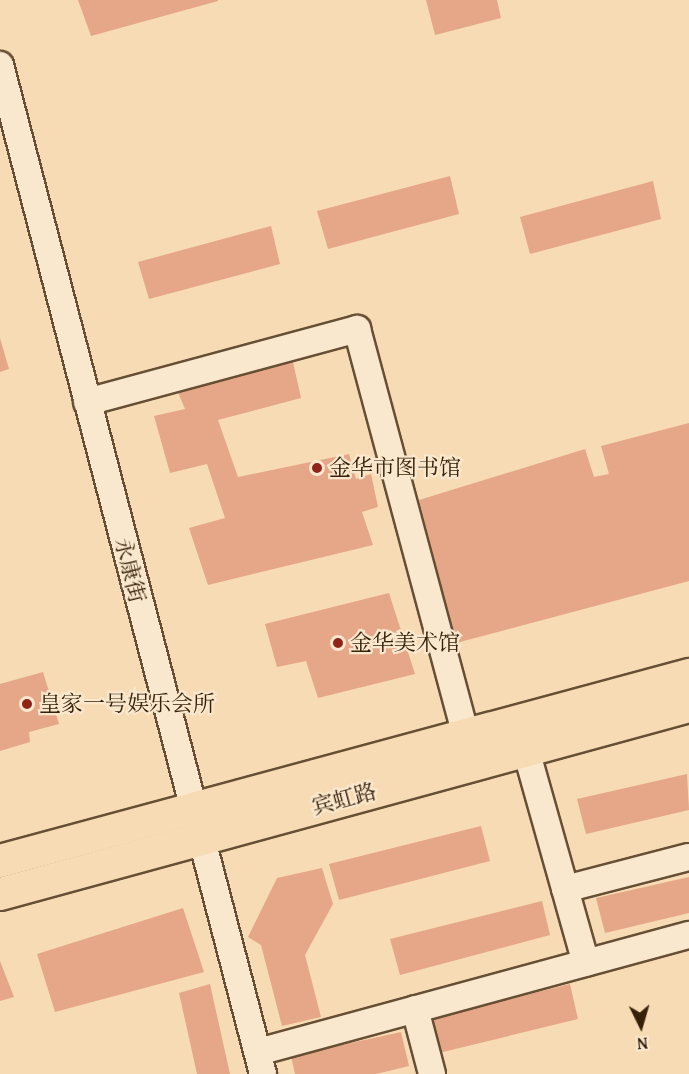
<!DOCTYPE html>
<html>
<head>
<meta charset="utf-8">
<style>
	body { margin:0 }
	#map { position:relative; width:689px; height:1074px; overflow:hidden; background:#f7dbb4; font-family:"Gentium Book Plus","Noto Serif SC",serif }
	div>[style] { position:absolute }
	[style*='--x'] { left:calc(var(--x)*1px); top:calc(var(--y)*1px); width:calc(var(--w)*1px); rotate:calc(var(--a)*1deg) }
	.building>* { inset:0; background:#e5a787 }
	.roads { filter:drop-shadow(2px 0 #664f34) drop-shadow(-2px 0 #664f34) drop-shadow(0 2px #664f34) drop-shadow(0 -2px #664f34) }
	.minor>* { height:26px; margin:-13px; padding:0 13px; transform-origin:13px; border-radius:13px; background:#fae8ce }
	.major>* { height:32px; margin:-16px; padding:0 16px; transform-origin:16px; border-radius:16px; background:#f7dbb4 }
	.dots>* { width:16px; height:16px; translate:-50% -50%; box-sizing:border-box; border:3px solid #fae8ce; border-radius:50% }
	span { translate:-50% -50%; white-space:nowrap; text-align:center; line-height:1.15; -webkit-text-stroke:4.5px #fae8ce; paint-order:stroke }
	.poi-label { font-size:22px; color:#362009 }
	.left { translate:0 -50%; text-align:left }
	.street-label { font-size:22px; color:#362009 }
	.north { position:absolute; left:611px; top:996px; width:60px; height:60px; -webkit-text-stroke:4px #fae8ce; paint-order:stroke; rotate:175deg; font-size:16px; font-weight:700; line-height:24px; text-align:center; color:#362009 }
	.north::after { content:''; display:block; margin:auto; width:21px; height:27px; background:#362009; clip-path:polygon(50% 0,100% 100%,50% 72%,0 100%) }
</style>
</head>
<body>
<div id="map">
	<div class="building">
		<div style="clip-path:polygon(78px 0,218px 0,218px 1px,91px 36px)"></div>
		<div style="clip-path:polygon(426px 0,497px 0,501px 18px,435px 35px)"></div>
		<div style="clip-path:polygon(450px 176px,459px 214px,328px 249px,317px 211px)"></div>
		<div style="clip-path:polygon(653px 181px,661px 219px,530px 254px,520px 217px)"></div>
		<div style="clip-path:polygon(271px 226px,280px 264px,149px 299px,138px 262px)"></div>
		<div style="clip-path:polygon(0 338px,9px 369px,0 372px)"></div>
		<div style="clip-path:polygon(291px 353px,301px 398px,218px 420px,238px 477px,349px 454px,356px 479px,371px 474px,378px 507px,362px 512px,373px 545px,208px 585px,189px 528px,225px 518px,207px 464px,170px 473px,154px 416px,185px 409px,174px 383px)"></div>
		<div style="clip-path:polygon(689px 423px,689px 581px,456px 643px,419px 500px,585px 449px,594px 477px,609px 474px,601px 446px)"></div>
		<div style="clip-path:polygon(389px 593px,415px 674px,318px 698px,306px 661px,277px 667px,265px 624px)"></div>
		<div style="clip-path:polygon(43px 672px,59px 724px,29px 732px,30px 742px,0 751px,0 684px)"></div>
		<div style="clip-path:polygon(687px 774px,689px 810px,586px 834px,577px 799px)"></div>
		<div style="clip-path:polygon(481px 826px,490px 861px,339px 900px,329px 864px)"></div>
		<div style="clip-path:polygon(322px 868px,333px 904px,305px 955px,321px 1017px,282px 1026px,261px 945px,248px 937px,277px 878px)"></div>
		<div style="clip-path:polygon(689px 877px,689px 913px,605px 933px,596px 898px)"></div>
		<div style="clip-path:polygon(542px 901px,550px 935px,400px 975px,390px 939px)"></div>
		<div style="clip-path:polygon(183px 908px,204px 972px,55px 1012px,37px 954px)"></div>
		<div style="clip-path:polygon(0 961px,14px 997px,0 1001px)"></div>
		<div style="clip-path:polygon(210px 984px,230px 1074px,197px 1074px,179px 993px)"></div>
		<div style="clip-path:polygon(570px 984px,578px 1019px,439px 1053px,429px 1019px)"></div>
		<div style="clip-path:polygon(401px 1032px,409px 1066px,376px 1074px,295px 1074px,291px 1056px)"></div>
	</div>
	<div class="roads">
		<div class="minor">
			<div style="--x:0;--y:65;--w:1043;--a:75.39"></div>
			<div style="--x:87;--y:402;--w:280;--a:-15.1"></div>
			<div style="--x:357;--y:329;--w:420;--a:75"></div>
			<div style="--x:526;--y:750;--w:221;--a:74.3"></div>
			<div style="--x:565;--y:889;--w:128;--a:-14.5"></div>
			<div style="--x:415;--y:1009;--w:67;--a:75.3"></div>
			<div style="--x:258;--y:1052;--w:447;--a:-15.2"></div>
		</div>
		<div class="major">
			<div style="--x:0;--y:861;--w:714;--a:-15.11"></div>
			<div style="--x:0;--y:894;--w:714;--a:-15.26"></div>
		</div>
	</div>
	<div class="dots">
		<div style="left:317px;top:468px;background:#8f2418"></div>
		<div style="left:338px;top:643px;background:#8f2418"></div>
		<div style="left:27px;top:704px;background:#8f2418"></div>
	</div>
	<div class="poi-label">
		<span class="left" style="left:329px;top:468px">金华市图书馆</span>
		<span class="left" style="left:350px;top:643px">金华美术馆</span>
		<span class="left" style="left:39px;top:704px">皇家一号娱乐会所</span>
	</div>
	<div class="street-label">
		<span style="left:130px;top:570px;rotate:76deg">永康街</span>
		<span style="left:344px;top:799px;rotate:-15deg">宾虹路</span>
	</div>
	<div class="north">N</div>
</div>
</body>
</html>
